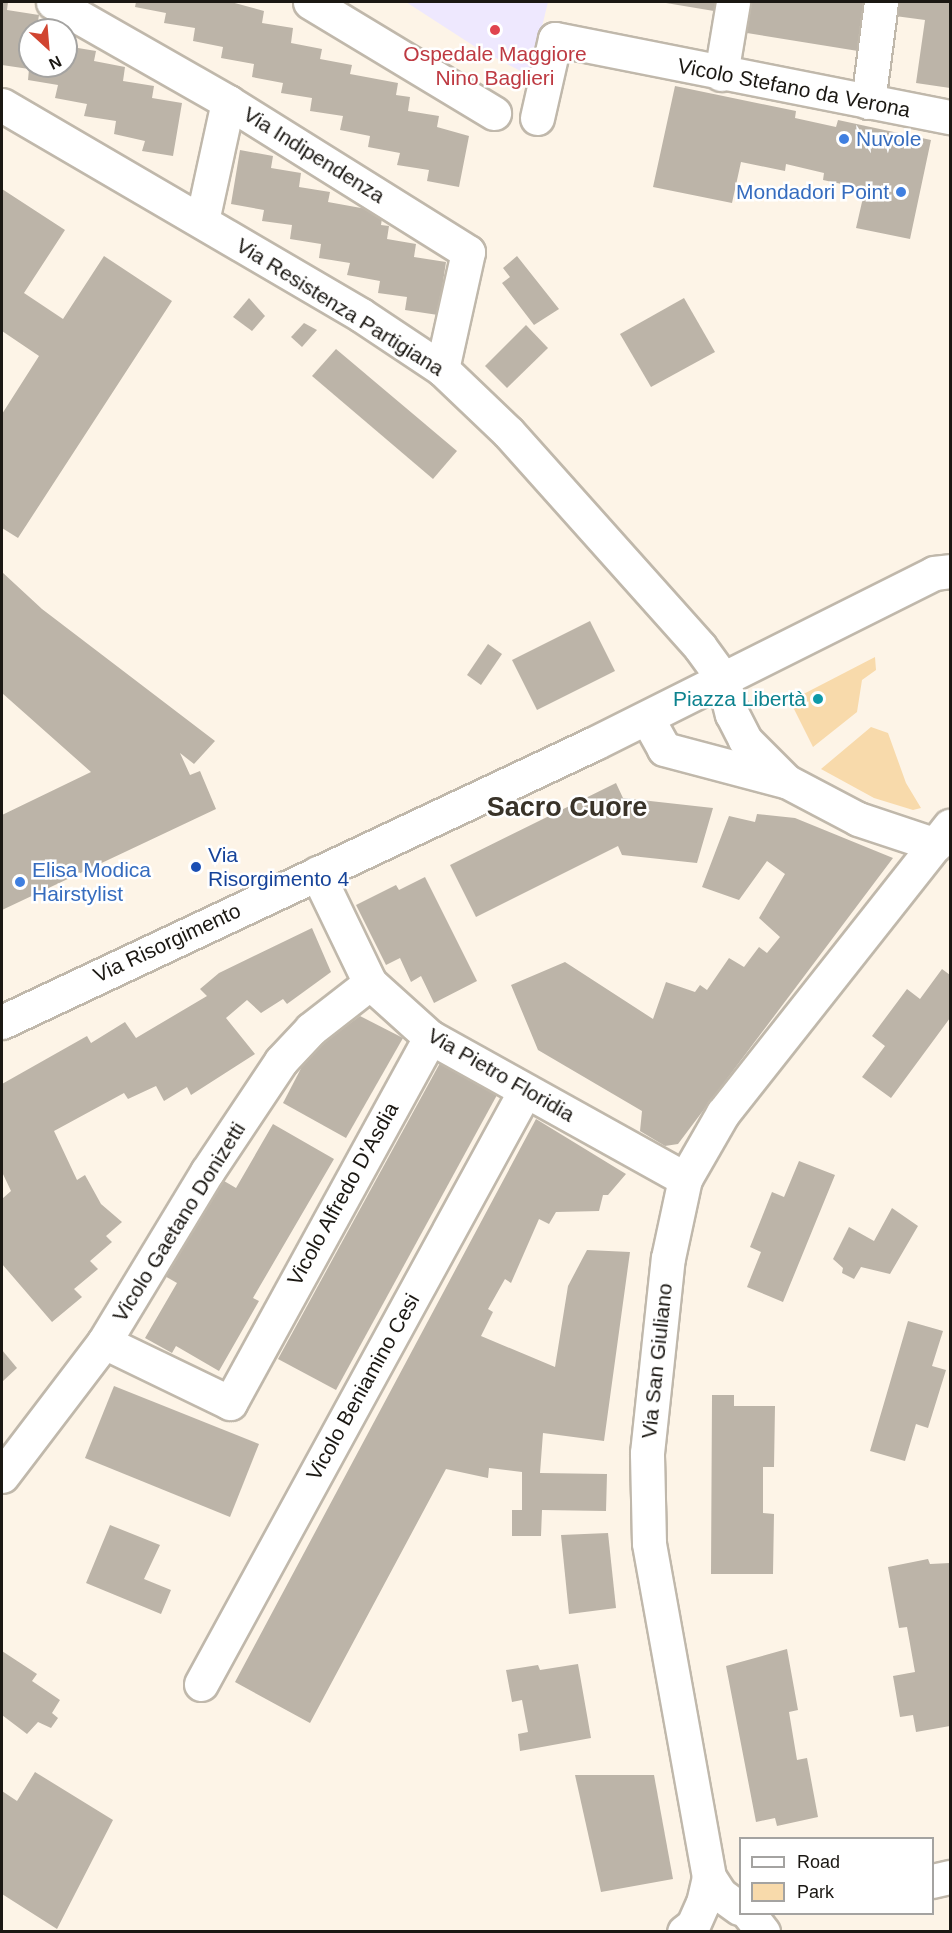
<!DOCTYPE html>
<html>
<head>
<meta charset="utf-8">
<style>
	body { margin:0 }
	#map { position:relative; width:952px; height:1933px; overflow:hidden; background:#fdf4e7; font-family:Arial,sans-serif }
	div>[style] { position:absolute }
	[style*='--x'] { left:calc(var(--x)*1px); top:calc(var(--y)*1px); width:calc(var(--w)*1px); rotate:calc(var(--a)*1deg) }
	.medical>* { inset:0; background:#eee8fe }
	.green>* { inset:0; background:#f8daab }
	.building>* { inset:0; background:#bcb4a8 }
	.roads { filter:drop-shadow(2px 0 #c0b8ab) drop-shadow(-2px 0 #c0b8ab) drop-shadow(0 2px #c0b8ab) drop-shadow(0 -2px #c0b8ab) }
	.minor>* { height:33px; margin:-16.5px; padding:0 16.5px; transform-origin:16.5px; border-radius:16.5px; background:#fff }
	.dots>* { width:16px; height:16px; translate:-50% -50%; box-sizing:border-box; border:3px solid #fff; border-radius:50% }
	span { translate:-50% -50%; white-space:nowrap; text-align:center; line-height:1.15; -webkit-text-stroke:5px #fff; paint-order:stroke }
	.health-label { font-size:21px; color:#be3a42 }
	.street-label { font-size:21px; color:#1b1813 }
	.shop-label { font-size:21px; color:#366cbe }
	.left { translate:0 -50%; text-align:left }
	.right { translate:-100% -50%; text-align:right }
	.culture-label { font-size:21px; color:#0d838f }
	.transit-label { font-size:21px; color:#164399 }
	.district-label { font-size:27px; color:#393329; font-weight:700 }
	.frame { position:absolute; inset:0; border:3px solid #1b1813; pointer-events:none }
	.legend { position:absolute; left:739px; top:1837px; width:195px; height:78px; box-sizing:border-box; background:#fff; border:2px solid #a4a3a1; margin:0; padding:8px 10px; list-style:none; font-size:18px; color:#1b1813 }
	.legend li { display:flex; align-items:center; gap:12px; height:30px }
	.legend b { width:30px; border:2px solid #a4a3a1 }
	.north { position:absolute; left:18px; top:18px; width:60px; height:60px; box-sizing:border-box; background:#fff; border:2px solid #a4a3a1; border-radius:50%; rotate:154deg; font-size:16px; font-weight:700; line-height:24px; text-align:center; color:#1b1813 }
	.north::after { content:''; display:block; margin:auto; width:21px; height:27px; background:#d14531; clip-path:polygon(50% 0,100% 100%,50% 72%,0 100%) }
</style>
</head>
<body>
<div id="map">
	<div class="medical">
		<div style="clip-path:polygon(406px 2px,548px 2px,530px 76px,477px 48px)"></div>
	</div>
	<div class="green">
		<div style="clip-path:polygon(875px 657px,876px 670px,862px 680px,857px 712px,813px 747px,790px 701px)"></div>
		<div style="clip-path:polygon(871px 727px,888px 733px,906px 783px,921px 808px,913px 810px,874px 798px,821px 769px)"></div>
	</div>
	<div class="building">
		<div style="clip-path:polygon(2px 2px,8px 2px,7px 10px,39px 15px,37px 28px,44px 30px,30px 30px,30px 66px,66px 66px,66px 46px,96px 51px,94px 61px,125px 67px,123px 81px,154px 86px,152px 98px,182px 103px,173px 156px,142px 151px,145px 141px,114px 134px,116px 121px,84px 116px,87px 104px,55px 98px,58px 85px,28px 80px,29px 69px,2px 65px)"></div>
		<div style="clip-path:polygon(136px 2px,231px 2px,264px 11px,262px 23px,293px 28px,291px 43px,322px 49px,320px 59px,352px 65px,350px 74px,398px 83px,396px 95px,410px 97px,408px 111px,439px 116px,437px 127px,469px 136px,459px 187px,427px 181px,429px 170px,397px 165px,400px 153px,368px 147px,370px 136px,340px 130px,343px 116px,310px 111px,312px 98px,281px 93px,283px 83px,252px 77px,254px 64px,221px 58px,223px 47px,193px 41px,195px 28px,164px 23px,166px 13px,135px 7px)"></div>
		<div style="clip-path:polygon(660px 2px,716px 2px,714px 11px)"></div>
		<div style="clip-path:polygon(752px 2px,866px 2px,858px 51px,747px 33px)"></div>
		<div style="clip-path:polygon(898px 2px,950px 2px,950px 88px,916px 83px,925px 20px,895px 16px)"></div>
		<div style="clip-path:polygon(675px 86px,796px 111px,795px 118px,836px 127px,838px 120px,931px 140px,910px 239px,856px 228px,865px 189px,823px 180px,824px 173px,786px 164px,785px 171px,741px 162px,732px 203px,653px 187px)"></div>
		<div style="clip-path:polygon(240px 150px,273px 156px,271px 168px,301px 173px,299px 187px,330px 192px,328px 202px,383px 212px,381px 225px,389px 226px,387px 239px,416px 244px,414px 257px,446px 262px,438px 315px,405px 310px,407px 297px,378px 293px,380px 281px,347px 275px,350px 263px,319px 258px,321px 244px,290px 239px,292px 225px,262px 221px,264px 210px,231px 204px)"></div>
		<div style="clip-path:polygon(2px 189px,65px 230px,24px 293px,63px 319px,104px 256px,172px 301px,18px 538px,2px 528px,2px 414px,39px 356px,2px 331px)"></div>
		<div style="clip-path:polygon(517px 256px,559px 309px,534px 325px,502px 283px,510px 277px,503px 268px)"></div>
		<div style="clip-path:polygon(249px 298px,265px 316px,252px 331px,233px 317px)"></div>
		<div style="clip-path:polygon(684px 298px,715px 352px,651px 387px,620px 334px)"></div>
		<div style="clip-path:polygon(304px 323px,317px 330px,302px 347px,291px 337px)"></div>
		<div style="clip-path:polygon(526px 325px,548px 348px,507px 388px,485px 366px)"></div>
		<div style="clip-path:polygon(336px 349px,457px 451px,433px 479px,312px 376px)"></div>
		<div style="clip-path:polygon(2px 572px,42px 609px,215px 741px,194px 764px,180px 753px,190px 775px,200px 771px,216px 809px,2px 910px,2px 815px,91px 772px,2px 693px)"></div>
		<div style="clip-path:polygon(590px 621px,615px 671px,537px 710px,512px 660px)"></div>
		<div style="clip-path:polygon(488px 644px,502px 654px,481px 685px,467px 675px)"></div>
		<div style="clip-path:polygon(616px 783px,623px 798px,713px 808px,697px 863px,622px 855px,618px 846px,476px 917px,450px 865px)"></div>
		<div style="clip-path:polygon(757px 814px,795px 818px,893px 858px,678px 1144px,665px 1146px,640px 1131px,642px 1111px,538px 1050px,511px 985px,565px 962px,653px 1019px,666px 982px,695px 992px,700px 985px,707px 990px,729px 958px,744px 967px,759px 947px,767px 953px,780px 937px,759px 918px,785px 874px,767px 861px,739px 900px,702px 887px,729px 816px,755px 822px)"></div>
		<div style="clip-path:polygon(425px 877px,477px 981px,434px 1003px,421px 976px,411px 982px,400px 958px,386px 965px,356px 905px,396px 885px,399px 890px)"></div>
		<div style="clip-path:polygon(312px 928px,331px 972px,287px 1004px,283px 999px,261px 1013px,247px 1000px,226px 1018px,255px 1054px,191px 1095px,187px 1087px,164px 1101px,156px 1086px,128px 1099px,124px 1093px,54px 1131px,77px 1180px,85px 1175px,101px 1204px,122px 1222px,106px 1236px,112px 1242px,90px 1261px,98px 1269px,74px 1289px,82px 1297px,52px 1322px,2px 1264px,2px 1199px,11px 1191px,2px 1172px,2px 1084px,87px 1036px,91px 1043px,125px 1022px,136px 1038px,207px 996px,200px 989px,219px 973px)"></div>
		<div style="clip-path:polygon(942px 969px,950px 975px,950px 1018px,891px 1098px,862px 1077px,885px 1046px,872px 1036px,907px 989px,920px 999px)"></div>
		<div style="clip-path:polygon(360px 1016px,403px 1038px,346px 1138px,283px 1103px,309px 1053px)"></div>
		<div style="clip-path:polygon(440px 1063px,497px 1095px,336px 1390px,278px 1359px)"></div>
		<div style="clip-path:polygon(536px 1119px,626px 1174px,608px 1195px,603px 1195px,599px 1211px,556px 1212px,549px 1224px,539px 1219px,511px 1283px,505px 1279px,488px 1309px,493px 1312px,481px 1336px,555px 1367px,568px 1286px,587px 1250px,630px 1252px,604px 1441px,543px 1433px,540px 1473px,607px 1474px,606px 1511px,542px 1510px,541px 1536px,512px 1536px,512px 1510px,522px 1510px,522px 1472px,489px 1468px,488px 1478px,446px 1469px,310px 1723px,235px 1682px)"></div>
		<div style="clip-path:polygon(273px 1124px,334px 1159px,253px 1298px,259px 1301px,219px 1371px,176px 1346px,172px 1353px,145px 1338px,177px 1283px,163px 1275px,219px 1178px,236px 1188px)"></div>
		<div style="clip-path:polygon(799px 1161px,835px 1175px,783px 1302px,747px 1287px,761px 1252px,750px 1247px,772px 1192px,784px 1197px)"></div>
		<div style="clip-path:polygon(892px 1208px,918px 1226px,890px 1274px,861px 1267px,854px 1279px,842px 1273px,843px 1268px,833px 1259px,849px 1227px,874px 1241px)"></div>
		<div style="clip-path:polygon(908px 1321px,943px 1331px,932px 1366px,946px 1370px,928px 1428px,916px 1424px,905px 1461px,870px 1451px)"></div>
		<div style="clip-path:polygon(2px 1350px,17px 1368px,2px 1382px)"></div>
		<div style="clip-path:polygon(114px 1386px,259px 1444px,230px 1517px,85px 1458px)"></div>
		<div style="clip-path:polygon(712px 1395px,734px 1395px,734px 1406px,775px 1406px,774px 1467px,763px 1467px,763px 1513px,774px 1514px,773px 1574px,711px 1574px)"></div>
		<div style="clip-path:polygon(110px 1525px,160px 1545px,144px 1579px,171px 1590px,161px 1614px,86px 1583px)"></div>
		<div style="clip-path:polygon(608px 1533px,616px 1608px,569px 1614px,561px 1535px)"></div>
		<div style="clip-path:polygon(928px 1559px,930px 1564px,950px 1563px,950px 1726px,916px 1732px,913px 1715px,900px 1717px,893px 1676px,915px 1672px,907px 1627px,899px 1628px,888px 1567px)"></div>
		<div style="clip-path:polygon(787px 1649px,798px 1710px,789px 1712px,797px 1760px,807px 1758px,818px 1817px,777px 1826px,775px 1818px,756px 1822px,726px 1666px)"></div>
		<div style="clip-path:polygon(2px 1651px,37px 1674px,32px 1681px,60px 1700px,52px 1713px,58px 1718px,51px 1728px,38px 1722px,27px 1734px,2px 1715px)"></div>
		<div style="clip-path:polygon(578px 1664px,591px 1738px,520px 1751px,518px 1734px,528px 1732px,522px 1700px,512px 1702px,506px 1670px,538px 1665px,540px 1670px)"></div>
		<div style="clip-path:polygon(35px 1772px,113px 1820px,57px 1929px,2px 1894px,2px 1791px,17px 1801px)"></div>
		<div style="clip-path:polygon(575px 1775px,654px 1775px,673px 1879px,601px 1892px)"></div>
	</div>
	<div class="roads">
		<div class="minor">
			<div style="--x:53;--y:2;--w:202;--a:29.7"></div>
			<div style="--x:228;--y:102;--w:283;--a:32"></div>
			<div style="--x:468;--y:252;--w:120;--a:102.5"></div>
			<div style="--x:310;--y:2;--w:215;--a:31.1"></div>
			<div style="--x:721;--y:74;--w:73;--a:-80.5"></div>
			<div style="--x:868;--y:102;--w:101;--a:-82.6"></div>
			<div style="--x:2;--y:105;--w:416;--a:30.3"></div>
			<div style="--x:361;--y:315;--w:97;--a:33.7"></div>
			<div style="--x:442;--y:369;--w:91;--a:43.7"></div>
			<div style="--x:508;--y:432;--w:288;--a:48.2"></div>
			<div style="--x:700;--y:647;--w:39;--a:54"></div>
			<div style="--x:723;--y:679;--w:36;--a:76"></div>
			<div style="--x:732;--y:714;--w:29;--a:63"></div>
			<div style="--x:745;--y:740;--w:58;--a:45"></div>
			<div style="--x:786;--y:781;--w:81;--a:27.8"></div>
			<div style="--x:858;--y:819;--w:82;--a:18.4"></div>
			<div style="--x:537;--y:118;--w:81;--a:-77.2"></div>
			<div style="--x:555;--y:39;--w:403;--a:11.2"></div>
			<div style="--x:202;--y:221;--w:122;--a:-77.7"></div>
			<div style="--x:647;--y:718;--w:35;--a:61"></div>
			<div style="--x:664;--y:749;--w:125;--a:14.8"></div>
			<div style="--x:317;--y:873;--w:122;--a:64.3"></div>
			<div style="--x:370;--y:983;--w:81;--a:42"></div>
			<div style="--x:430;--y:1037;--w:292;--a:29.1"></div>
			<div style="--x:2;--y:1022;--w:655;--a:-25.2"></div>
			<div style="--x:595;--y:743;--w:379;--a:-26.6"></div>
			<div style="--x:934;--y:573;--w:16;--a:-7"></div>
			<div style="--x:104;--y:1342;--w:140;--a:25.8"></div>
			<div style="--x:230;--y:1403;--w:417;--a:-61.3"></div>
			<div style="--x:2;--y:1476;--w:168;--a:-52.7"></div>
			<div style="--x:104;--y:1342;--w:199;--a:-58.8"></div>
			<div style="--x:207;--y:1172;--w:133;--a:-56.3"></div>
			<div style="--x:281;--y:1061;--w:44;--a:-46.8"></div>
			<div style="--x:311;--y:1029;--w:75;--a:-37.9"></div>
			<div style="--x:201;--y:1684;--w:676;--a:-61.35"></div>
			<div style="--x:932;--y:1881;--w:18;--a:-13"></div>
			<div style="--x:739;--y:1908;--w:24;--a:-144"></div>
			<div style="--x:720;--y:1894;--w:20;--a:-123"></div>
			<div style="--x:709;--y:1877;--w:339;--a:-100.2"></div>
			<div style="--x:649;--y:1543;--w:90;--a:-91.3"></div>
			<div style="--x:647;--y:1453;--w:196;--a:-83.9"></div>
			<div style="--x:668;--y:1258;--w:81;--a:-77.9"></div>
			<div style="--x:685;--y:1179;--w:76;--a:-60.1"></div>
			<div style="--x:723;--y:1113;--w:366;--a:-51.7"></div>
			<div style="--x:749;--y:1914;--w:23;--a:52"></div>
			<div style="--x:684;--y:1932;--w:11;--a:-38"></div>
			<div style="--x:693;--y:1925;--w:24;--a:-66"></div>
			<div style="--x:703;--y:1903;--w:27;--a:-77"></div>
		</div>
	</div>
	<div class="dots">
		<div style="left:495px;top:30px;background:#e0444e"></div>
		<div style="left:844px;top:139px;background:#3f7fe0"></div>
		<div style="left:901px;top:192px;background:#3f7fe0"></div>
		<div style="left:818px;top:699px;background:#0f9aa8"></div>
		<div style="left:196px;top:867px;background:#1a4fb4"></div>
		<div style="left:20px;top:882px;background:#3f7fe0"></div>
	</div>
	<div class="health-label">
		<span style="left:495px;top:66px">Ospedale Maggiore<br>Nino Baglieri</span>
	</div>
	<div class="street-label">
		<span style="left:794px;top:88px;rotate:11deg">Vicolo Stefano da Verona</span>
		<span style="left:314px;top:155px;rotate:32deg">Via Indipendenza</span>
		<span style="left:340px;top:307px;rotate:32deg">Via Resistenza Partigiana</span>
		<span style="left:167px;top:943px;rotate:-25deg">Via Risorgimento</span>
		<span style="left:501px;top:1075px;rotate:30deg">Via Pietro Floridia</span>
		<span style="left:343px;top:1194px;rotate:-61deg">Vicolo Alfredo D'Asdia</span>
		<span style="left:179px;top:1222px;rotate:-58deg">Vicolo Gaetano Donizetti</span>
		<span style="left:657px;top:1361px;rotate:-84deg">Via San Giuliano</span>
		<span style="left:363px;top:1387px;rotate:-61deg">Vicolo Beniamino Cesi</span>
	</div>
	<div class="shop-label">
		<span class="left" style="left:856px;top:139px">Nuvole</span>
		<span class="right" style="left:889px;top:192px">Mondadori Point</span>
		<span class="left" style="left:32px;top:882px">Elisa Modica<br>Hairstylist</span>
	</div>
	<div class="culture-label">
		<span class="right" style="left:806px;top:699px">Piazza Libertà</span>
	</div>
	<div class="transit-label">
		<span class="left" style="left:208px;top:867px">Via<br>Risorgimento 4</span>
	</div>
	<div class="district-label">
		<span style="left:567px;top:808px">Sacro Cuore</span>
	</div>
	<div class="frame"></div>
	<ul class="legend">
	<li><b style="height:8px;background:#fff"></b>Road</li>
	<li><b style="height:16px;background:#f8daab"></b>Park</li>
	</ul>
	<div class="north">N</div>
</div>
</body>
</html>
